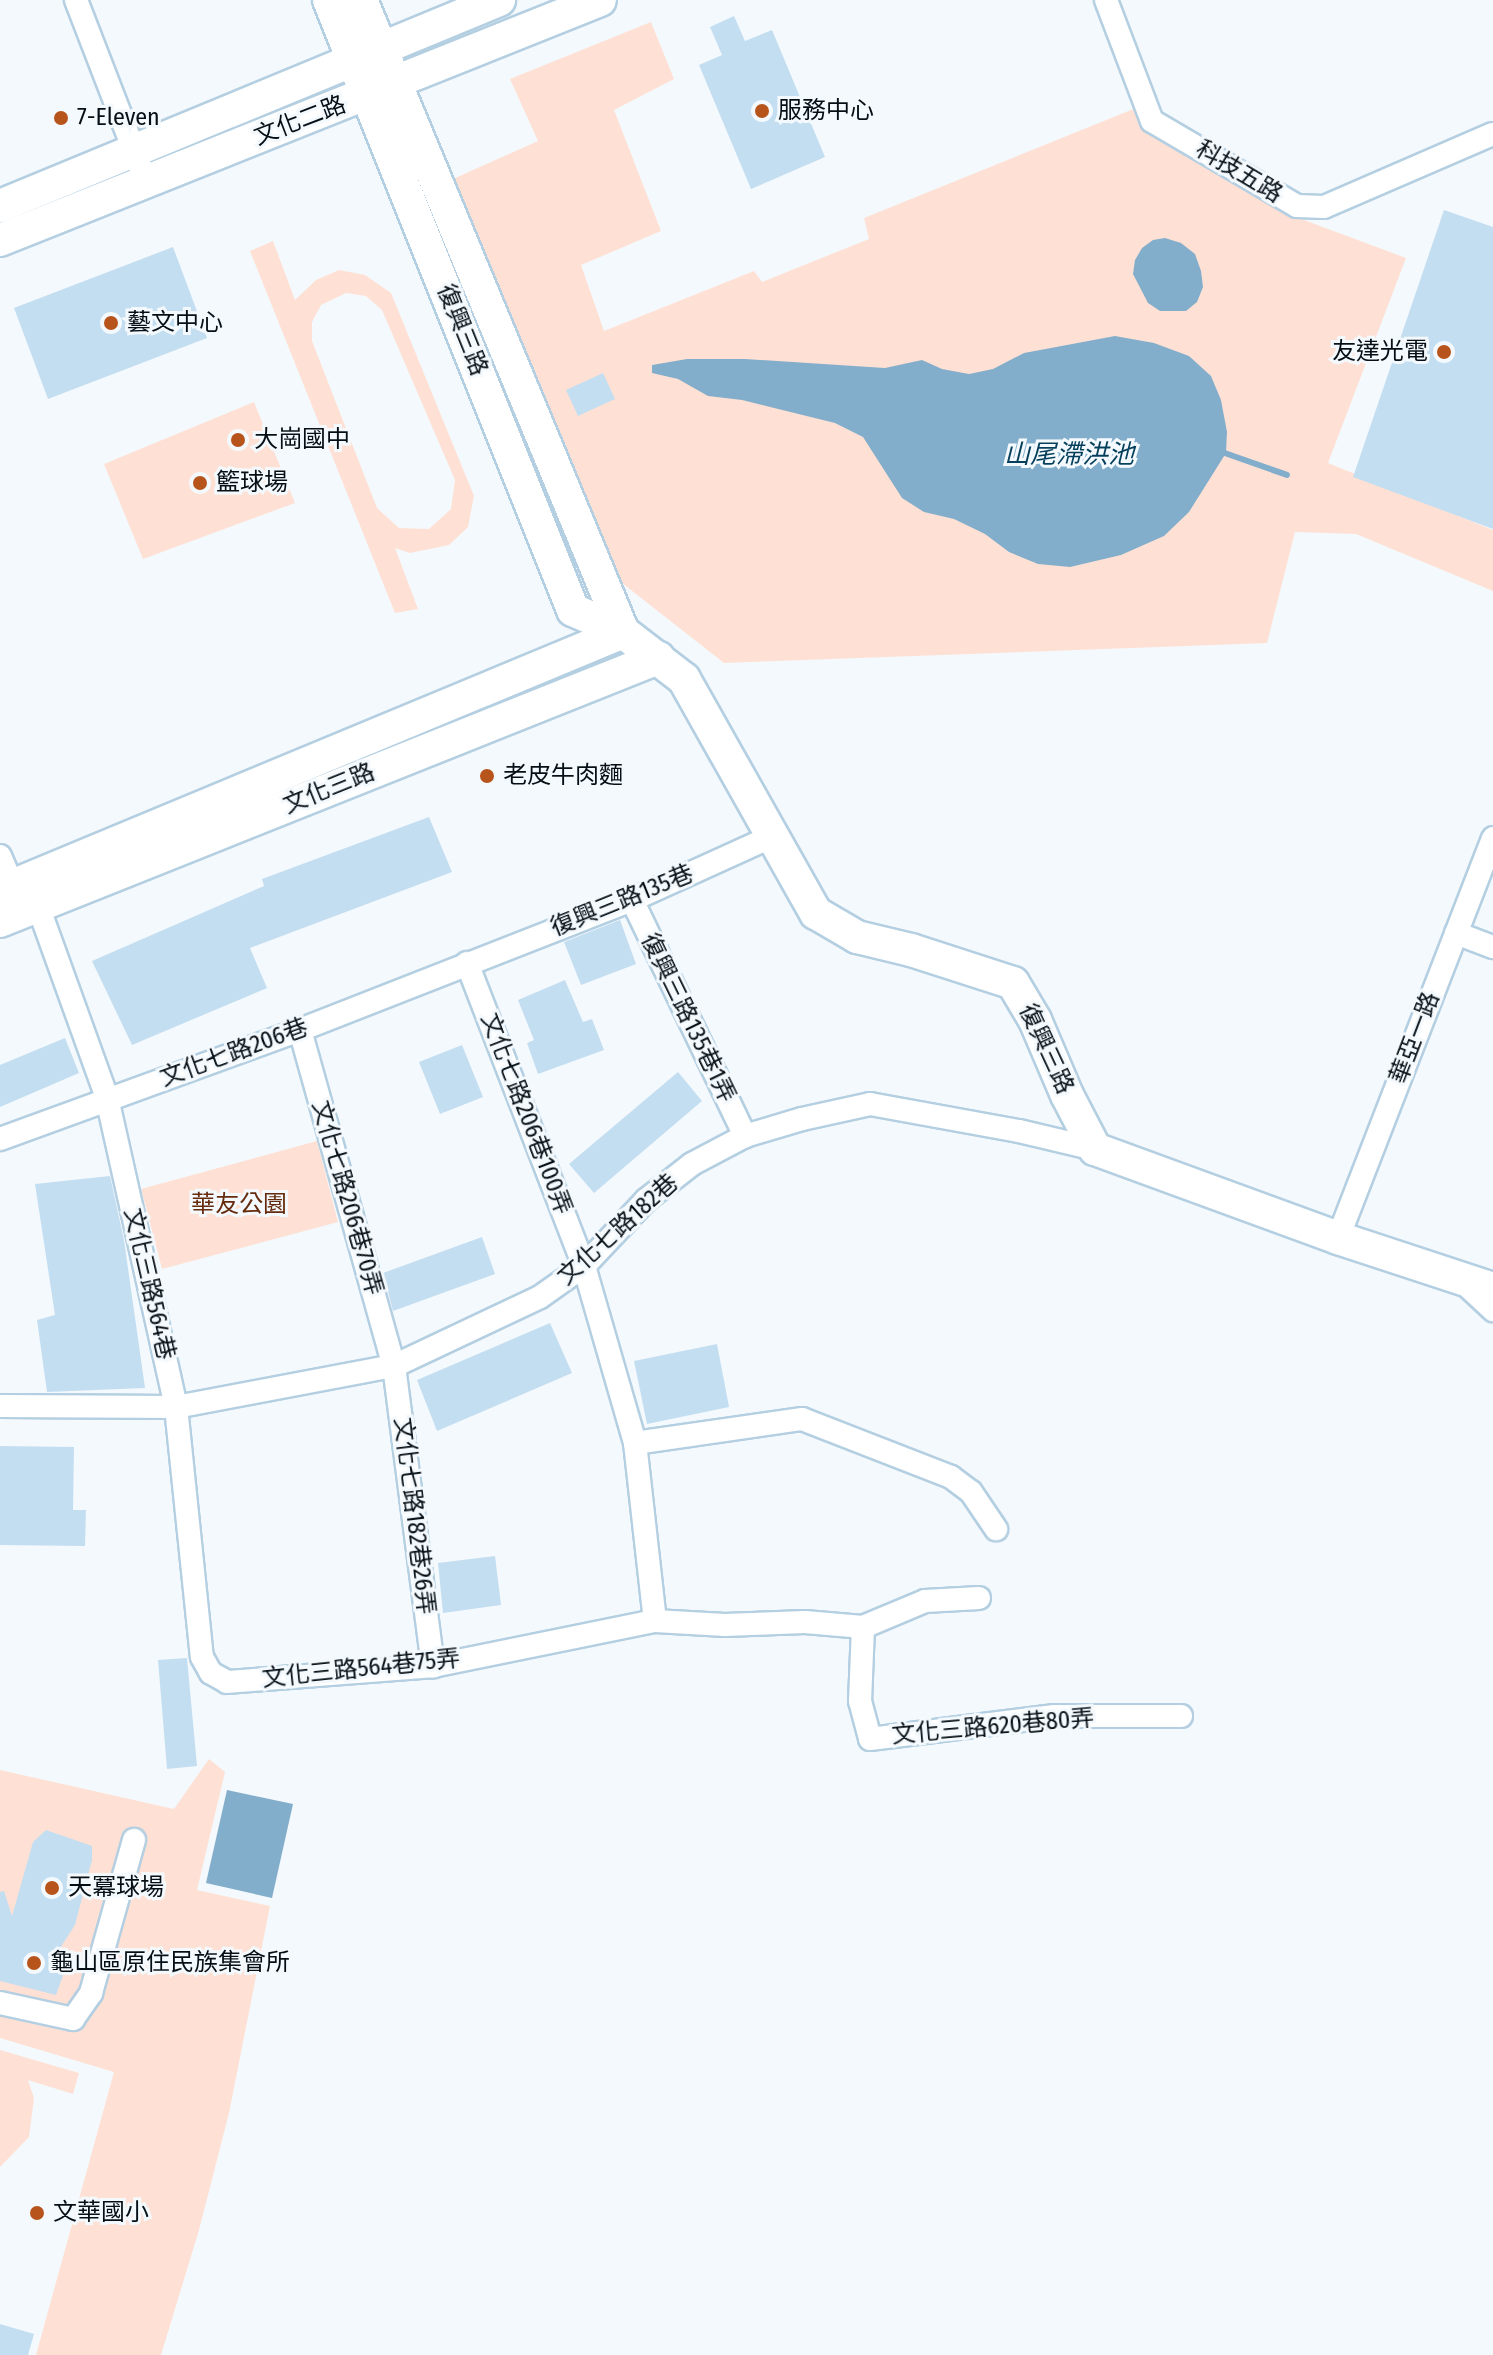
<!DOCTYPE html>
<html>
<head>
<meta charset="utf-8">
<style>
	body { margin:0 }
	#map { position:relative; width:1493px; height:2355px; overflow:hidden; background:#f4f9fd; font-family:"Fira Sans Condensed","Noto Sans TC",sans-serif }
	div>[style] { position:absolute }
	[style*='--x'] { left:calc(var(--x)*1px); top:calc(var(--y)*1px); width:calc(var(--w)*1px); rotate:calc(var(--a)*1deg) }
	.green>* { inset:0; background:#fee1d4 }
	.water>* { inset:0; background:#83aecb }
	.stream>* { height:6px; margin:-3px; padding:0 3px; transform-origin:3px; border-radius:3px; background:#83aecb }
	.building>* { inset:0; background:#c4def1 }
	.roads { filter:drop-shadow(2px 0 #b4cfe1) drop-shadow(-2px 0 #b4cfe1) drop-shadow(0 2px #b4cfe1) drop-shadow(0 -2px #b4cfe1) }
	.street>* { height:22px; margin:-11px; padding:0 11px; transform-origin:11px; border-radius:11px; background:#fff }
	.secondary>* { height:32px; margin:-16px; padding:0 16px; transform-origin:16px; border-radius:16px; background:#fff }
	.dots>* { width:22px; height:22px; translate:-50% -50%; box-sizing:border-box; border:4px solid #f4f9fd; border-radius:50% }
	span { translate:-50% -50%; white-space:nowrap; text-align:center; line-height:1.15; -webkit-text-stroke:6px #f4f9fd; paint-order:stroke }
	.poi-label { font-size:24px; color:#060f15 }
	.left { translate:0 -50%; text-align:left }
	.right { translate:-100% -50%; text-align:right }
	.street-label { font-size:24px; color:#060f15 }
	.park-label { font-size:24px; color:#652b0c }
	.water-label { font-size:26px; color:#053f5c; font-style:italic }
</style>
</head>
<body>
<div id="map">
	<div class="green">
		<div style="clip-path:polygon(651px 22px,674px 79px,614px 110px,661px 231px,581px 265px,604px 331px,754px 271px,762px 282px,869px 239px,864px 218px,1136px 108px,1145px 129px,1288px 214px,1406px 258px,1328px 463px,1493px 530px,1493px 591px,1356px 534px,1295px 532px,1267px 643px,724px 663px,608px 572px,453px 179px,538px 141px,510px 79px)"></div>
		<div style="clip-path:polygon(evenodd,273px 241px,295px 300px,316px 280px,339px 270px,365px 275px,391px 293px,474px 496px,468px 527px,449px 545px,410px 553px,395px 548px,418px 609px,395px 613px,250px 251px,273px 241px,346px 293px,366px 296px,382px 310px,455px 480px,451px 509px,429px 529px,399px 528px,377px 508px,312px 341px,312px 322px,321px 305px,346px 293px)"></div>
		<div style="clip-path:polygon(254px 402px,295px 503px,143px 559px,104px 464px)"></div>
		<div style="clip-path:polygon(317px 1141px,338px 1222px,162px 1269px,141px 1189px)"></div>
		<div style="clip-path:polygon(209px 1759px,225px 1772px,197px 1890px,270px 1906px,229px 2113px,199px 2230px,161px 2355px,36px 2355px,114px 2072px,0 2038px,0 1770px,174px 1809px)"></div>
		<div style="clip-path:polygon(0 2050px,79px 2073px,73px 2094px,28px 2080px,34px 2098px,29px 2137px,0 2167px)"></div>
	</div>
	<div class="water">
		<div style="clip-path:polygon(1165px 238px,1181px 243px,1195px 254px,1201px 271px,1203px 287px,1197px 302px,1186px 311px,1160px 311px,1148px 303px,1133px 274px,1135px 260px,1142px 248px,1153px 240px)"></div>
		<div style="clip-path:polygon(1115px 336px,1154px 343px,1189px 356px,1211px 376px,1221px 400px,1227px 432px,1226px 453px,1189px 512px,1164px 536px,1121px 555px,1070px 567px,1038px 564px,1009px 552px,985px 534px,954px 519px,924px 512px,902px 498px,863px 437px,835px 423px,742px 400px,708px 396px,678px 379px,652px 373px,652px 365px,687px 359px,745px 359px,885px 368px,922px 360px,942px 369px,969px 374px,993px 369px,1024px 353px)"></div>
		<div style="clip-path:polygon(227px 1790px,293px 1804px,272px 1898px,206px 1883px)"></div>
	</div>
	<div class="stream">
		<div style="--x:1219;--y:451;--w:72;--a:19.4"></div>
	</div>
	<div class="building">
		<div style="clip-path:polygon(734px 16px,745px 41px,772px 30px,825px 157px,751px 189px,699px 65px,722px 55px,710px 27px)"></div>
		<div style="clip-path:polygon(1444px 210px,1493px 227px,1493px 529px,1353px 477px)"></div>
		<div style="clip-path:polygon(173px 247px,207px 338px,48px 399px,14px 308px)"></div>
		<div style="clip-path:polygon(603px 373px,615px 399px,578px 416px,566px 390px)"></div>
		<div style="clip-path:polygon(429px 817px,452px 872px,250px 948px,267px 988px,132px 1045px,92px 961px,264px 886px,262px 879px)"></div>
		<div style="clip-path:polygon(620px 920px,636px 964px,581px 985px,564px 942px)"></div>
		<div style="clip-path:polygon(565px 980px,583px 1022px,592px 1019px,604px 1050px,538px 1074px,527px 1043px,534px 1040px,518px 1000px)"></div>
		<div style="clip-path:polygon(65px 1038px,79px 1073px,0 1107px,0 1065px)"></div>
		<div style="clip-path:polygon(462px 1045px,483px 1097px,440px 1114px,419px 1062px)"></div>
		<div style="clip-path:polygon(678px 1072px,702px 1101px,594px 1193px,569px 1164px)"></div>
		<div style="clip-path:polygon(110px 1176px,124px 1240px,145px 1388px,47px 1392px,37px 1320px,55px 1315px,35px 1184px)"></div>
		<div style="clip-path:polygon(482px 1237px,495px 1274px,393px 1311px,383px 1273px)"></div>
		<div style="clip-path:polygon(550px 1323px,572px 1373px,437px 1431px,417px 1380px)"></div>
		<div style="clip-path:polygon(717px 1344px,729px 1407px,647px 1424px,634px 1361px)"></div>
		<div style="clip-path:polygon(0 1446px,74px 1447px,73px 1510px,86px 1510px,85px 1546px,0 1545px)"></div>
		<div style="clip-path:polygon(495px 1556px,501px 1605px,443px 1613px,438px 1563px)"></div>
		<div style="clip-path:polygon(187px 1658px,197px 1766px,167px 1769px,158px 1660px)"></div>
		<div style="clip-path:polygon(46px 1830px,92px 1846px,92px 1860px,75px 1925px,57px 1953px,70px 1956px,56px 1995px,0 1981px,0 1892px,4px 1891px,12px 1916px,33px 1842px)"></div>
		<div style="clip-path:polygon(0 2324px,34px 2334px,28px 2355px,0 2355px)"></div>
	</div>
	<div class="roads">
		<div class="street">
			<div style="--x:76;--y:0;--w:194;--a:68.9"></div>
			<div style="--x:1106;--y:0;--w:129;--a:69.2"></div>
			<div style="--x:1152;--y:121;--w:168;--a:30.4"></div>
			<div style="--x:1297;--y:206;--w:27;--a:2"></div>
			<div style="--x:1324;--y:207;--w:184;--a:-23.4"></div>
			<div style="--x:0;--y:856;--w:33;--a:67"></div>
			<div style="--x:13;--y:886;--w:32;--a:39"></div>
			<div style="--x:38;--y:906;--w:204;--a:70.2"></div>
			<div style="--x:107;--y:1098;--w:317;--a:77.4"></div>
			<div style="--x:176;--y:1407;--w:251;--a:84.1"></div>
			<div style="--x:202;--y:1657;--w:18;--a:61"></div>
			<div style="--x:211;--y:1673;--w:18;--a:29"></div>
			<div style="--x:227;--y:1682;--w:207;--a:-4.4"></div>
			<div style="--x:433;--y:1666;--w:227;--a:-11.5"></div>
			<div style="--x:655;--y:1621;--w:70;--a:3.3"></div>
			<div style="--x:725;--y:1625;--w:80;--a:-2.1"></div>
			<div style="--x:805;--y:1622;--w:58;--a:4.9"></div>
			<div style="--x:863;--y:1627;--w:67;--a:-22.8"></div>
			<div style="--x:925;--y:1601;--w:54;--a:-3.2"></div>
			<div style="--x:632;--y:900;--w:262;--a:64.4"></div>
			<div style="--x:1456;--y:933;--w:40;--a:21"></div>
			<div style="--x:467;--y:963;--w:325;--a:68.9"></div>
			<div style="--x:584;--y:1266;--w:184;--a:73.9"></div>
			<div style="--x:635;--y:1443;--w:179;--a:83.6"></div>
			<div style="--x:300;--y:1030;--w:349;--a:74.4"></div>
			<div style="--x:394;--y:1366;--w:303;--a:82.6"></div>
			<div style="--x:0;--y:1139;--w:319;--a:-20"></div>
			<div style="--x:300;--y:1030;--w:357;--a:-21.4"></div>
			<div style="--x:632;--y:900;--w:157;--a:-24.4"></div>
			<div style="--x:1338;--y:1238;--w:429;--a:-68.8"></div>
			<div style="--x:1464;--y:1283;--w:40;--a:43"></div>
			<div style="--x:0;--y:1406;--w:176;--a:0.3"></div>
			<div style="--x:176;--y:1407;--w:222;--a:-10.7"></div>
			<div style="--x:394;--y:1366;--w:161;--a:-25.3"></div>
			<div style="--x:540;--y:1297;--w:54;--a:-35.2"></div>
			<div style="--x:584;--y:1266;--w:91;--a:-46.8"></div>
			<div style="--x:646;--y:1200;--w:58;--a:-38"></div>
			<div style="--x:692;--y:1164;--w:60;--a:-27.8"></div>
			<div style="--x:745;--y:1136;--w:59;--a:-16.6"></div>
			<div style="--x:802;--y:1119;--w:70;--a:-12.4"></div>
			<div style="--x:870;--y:1104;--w:151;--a:10.3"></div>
			<div style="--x:1019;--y:1131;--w:78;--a:13.3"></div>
			<div style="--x:635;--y:1443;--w:169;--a:-8.2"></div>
			<div style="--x:802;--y:1419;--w:160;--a:21.3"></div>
			<div style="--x:951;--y:1477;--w:25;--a:37"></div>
			<div style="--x:971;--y:1492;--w:45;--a:56"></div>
			<div style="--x:863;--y:1627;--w:74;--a:92.3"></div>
			<div style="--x:860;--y:1701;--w:39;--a:75"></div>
			<div style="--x:870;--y:1739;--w:186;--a:-7.1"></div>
			<div style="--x:1055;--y:1716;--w:126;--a:0"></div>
			<div style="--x:0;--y:2003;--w:75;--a:12.4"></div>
			<div style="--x:73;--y:2019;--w:32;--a:-55"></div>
			<div style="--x:91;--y:1993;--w:159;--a:-74.3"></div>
		</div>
		<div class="secondary">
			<div style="--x:329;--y:0;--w:657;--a:68.2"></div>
			<div style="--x:573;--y:610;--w:55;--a:23.7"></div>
			<div style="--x:623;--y:632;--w:77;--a:37.6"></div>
			<div style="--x:684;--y:679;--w:269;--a:60.6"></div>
			<div style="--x:816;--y:913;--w:48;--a:30.3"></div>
			<div style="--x:857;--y:937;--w:56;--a:13.5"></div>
			<div style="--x:911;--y:950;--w:107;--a:17.9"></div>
			<div style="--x:1013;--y:983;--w:43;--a:59.3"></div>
			<div style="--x:1035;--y:1020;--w:82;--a:66.9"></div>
			<div style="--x:1067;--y:1095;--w:61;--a:62.6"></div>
			<div style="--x:1095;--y:1149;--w:259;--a:20.1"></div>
			<div style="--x:1338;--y:1238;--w:163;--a:18.2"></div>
			<div style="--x:361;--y:0;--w:684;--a:67.48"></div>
			<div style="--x:0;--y:206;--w:540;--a:-22.43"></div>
			<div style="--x:0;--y:240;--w:646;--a:-21.8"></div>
			<div style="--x:0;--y:891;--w:675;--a:-22.57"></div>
			<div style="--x:0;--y:921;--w:709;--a:-21.79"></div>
		</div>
	</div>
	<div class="dots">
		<div style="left:762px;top:111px;background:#b7541c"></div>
		<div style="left:61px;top:118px;background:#b7541c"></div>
		<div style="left:111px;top:323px;background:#b7541c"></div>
		<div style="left:1444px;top:352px;background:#b7541c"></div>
		<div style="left:238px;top:440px;background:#b7541c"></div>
		<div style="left:200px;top:483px;background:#b7541c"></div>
		<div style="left:487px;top:776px;background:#b7541c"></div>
		<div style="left:52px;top:1888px;background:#b7541c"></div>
		<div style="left:34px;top:1963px;background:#b7541c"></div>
		<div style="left:37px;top:2213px;background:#b7541c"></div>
	</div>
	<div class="poi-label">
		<span class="left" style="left:778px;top:111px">服務中心</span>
		<span class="left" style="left:77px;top:118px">7-Eleven</span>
		<span class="left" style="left:127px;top:323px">藝文中心</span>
		<span class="right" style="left:1428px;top:352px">友達光電</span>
		<span class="left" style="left:254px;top:440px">大崗國中</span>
		<span class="left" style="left:216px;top:483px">籃球場</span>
		<span class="left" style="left:503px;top:776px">老皮牛肉麵</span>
		<span class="left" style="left:68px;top:1888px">天冪球場</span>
		<span class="left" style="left:50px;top:1963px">龜山區原住民族集會所</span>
		<span class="left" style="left:53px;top:2213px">文華國小</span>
	</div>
	<div class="street-label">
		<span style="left:300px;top:121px;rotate:-21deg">文化二路</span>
		<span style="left:1239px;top:172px;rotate:31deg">科技五路</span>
		<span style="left:462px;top:330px;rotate:68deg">復興三路</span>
		<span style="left:329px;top:789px;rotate:-22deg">文化三路</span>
		<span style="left:622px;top:901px;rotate:-22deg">復興三路135巷</span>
		<span style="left:688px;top:1018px;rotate:64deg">復興三路135巷1弄</span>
		<span style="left:1415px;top:1038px;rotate:-69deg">華亞一路</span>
		<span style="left:1046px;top:1049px;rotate:65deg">復興三路</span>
		<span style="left:234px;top:1053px;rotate:-20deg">文化七路206巷</span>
		<span style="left:526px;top:1114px;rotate:69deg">文化七路206巷100弄</span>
		<span style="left:347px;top:1198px;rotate:74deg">文化七路206巷70弄</span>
		<span style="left:618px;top:1230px;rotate:-42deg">文化七路182巷</span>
		<span style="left:149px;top:1284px;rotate:77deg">文化三路564巷</span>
		<span style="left:414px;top:1516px;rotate:83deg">文化七路182巷26弄</span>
		<span style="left:361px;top:1669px;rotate:-6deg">文化三路564巷75弄</span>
		<span style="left:993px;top:1727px;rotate:-5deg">文化三路620巷80弄</span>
	</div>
	<div class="park-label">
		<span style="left:239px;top:1205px">華友公園</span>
	</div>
	<div class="water-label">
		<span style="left:1069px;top:455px">山尾滯洪池</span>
	</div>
</div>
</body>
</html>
